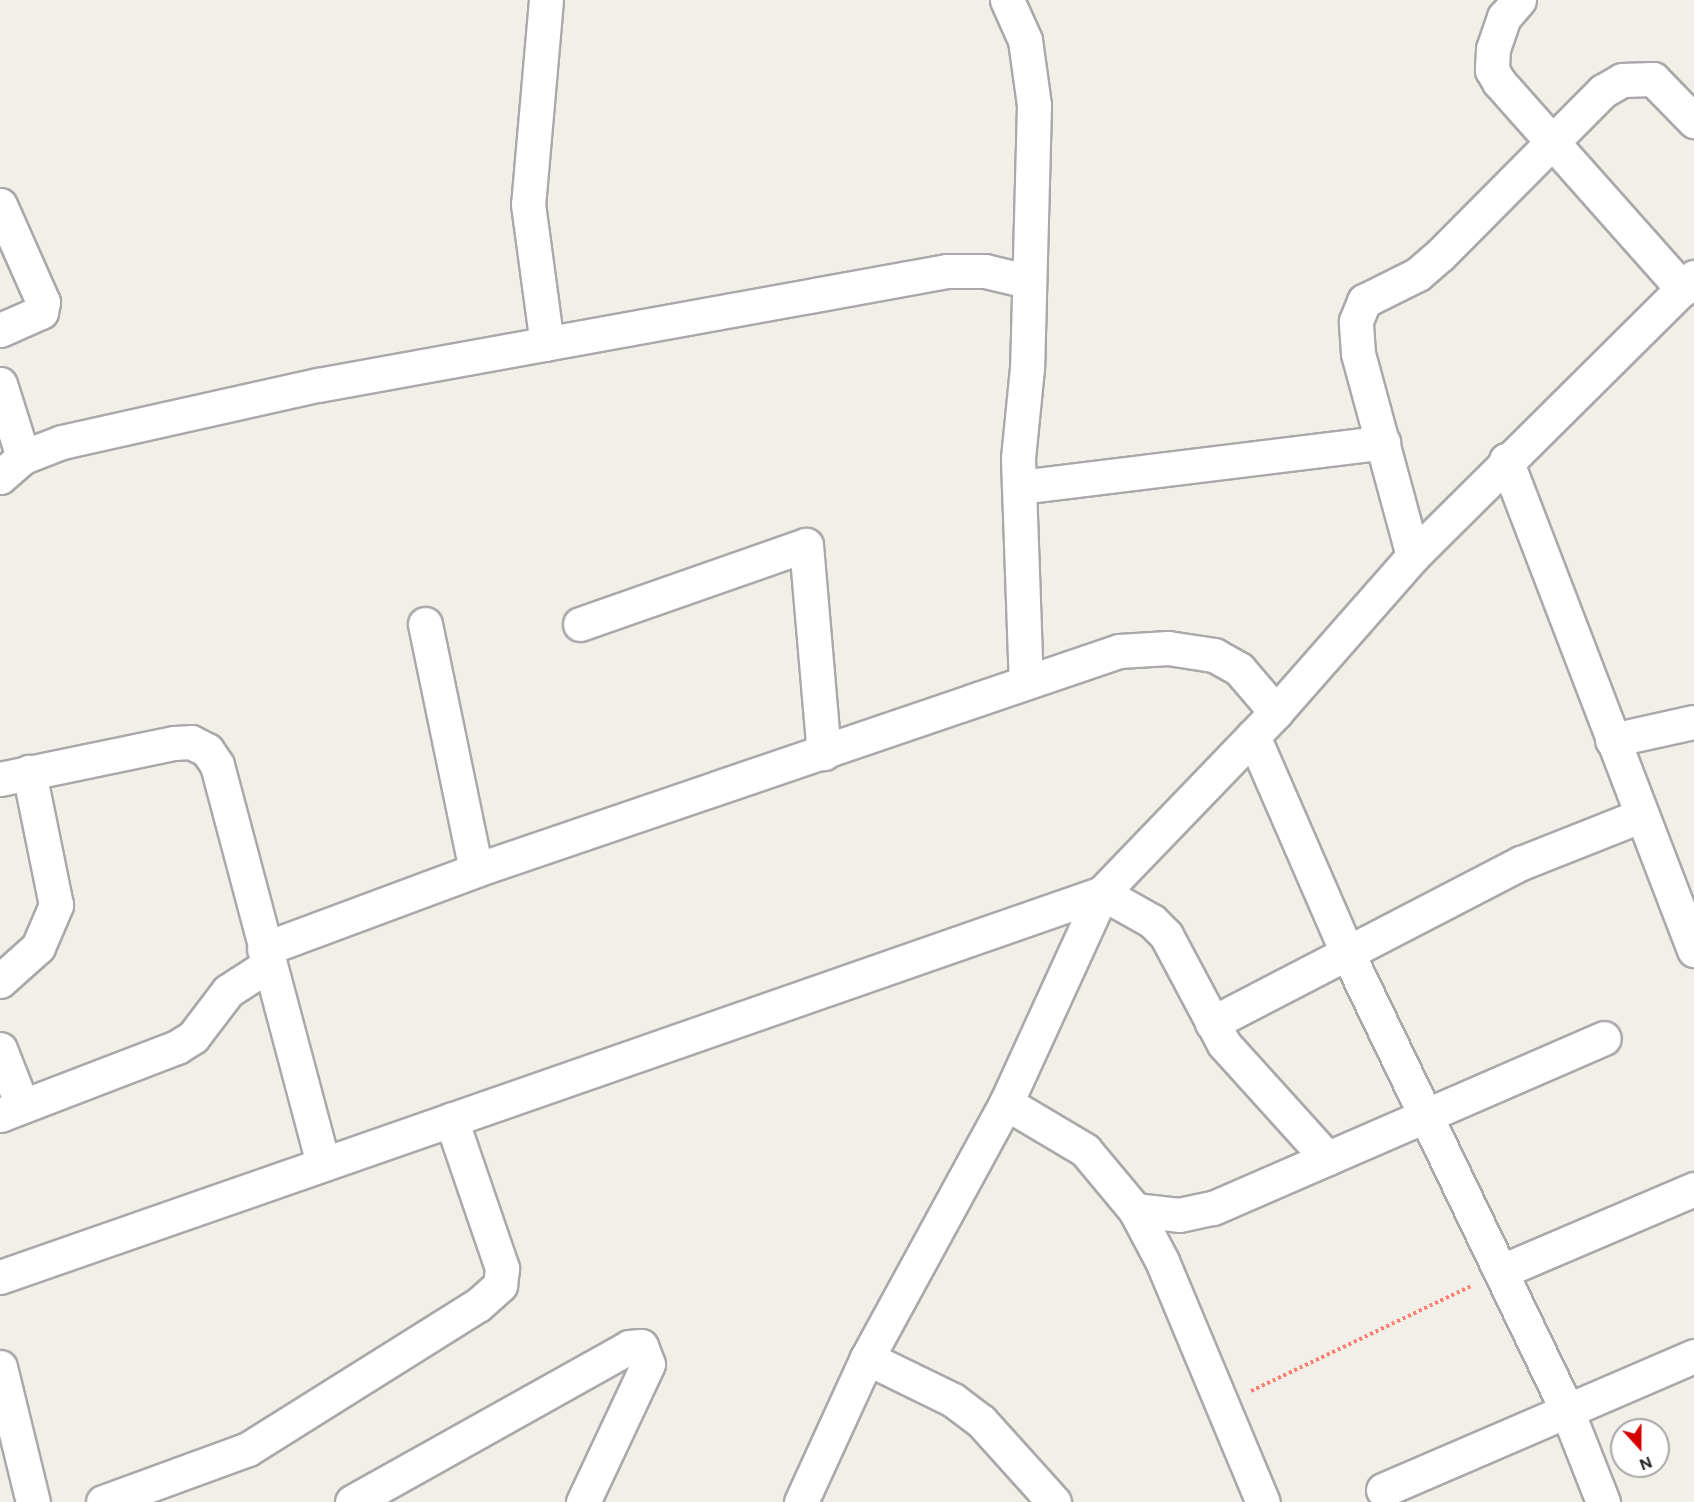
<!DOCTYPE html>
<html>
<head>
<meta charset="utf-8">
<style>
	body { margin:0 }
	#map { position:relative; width:1694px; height:1502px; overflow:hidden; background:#f2efe9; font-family:"DM Sans",sans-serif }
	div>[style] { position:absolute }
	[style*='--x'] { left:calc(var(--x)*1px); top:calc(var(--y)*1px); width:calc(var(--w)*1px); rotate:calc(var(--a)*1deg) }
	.path>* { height:4px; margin-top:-2px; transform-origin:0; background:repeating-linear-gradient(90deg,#fa8072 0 3px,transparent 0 6px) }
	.roads { filter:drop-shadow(2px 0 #a9a9a9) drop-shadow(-2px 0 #a9a9a9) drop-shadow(0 2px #a9a9a9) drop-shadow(0 -2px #a9a9a9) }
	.minor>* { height:33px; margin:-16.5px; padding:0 16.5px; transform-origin:16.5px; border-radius:16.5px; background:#fff }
	.tertiary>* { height:33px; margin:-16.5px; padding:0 16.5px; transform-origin:16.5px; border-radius:16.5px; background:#fff }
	span { translate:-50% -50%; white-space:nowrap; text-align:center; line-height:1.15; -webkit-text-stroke:5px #fff; paint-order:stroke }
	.north { position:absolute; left:1610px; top:1418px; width:60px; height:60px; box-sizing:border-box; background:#fff; border:2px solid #a7a7a7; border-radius:50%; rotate:159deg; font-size:16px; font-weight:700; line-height:24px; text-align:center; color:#222 }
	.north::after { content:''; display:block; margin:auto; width:21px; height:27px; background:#d40000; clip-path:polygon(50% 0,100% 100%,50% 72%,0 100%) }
</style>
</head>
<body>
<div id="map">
	<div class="path">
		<div style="--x:1251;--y:1391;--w:244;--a:-25.5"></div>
	</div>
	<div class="roads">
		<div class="minor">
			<div style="--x:546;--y:0;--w:205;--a:95"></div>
			<div style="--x:528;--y:204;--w:141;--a:82.3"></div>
			<div style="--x:1007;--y:0;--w:44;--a:65.8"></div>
			<div style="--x:1025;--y:40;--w:66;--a:82.1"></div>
			<div style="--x:1034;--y:105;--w:263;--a:91.5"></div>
			<div style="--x:1027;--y:368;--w:90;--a:95.7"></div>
			<div style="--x:1018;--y:458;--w:224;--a:88"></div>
			<div style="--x:1519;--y:0;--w:23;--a:131"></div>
			<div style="--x:1504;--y:17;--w:34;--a:109"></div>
			<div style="--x:1493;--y:49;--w:21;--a:93"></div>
			<div style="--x:1492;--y:70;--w:14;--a:60"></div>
			<div style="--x:1499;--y:82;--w:277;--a:48.4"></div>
			<div style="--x:0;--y:205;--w:106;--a:66.1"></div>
			<div style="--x:43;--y:302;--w:10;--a:101"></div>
			<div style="--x:41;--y:312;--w:45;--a:156.3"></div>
			<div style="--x:0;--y:384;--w:77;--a:72.5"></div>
			<div style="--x:1506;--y:460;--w:525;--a:69.01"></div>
			<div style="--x:0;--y:477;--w:30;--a:-41"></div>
			<div style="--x:23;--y:457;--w:42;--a:-21"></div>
			<div style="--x:62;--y:442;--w:262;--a:-12.6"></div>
			<div style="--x:318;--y:385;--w:639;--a:-10.27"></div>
			<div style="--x:947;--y:271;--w:38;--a:0"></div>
			<div style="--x:985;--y:271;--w:43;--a:13.4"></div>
			<div style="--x:1019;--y:487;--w:367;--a:-7"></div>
			<div style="--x:1413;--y:556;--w:210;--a:-105.2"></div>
			<div style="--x:1358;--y:353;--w:32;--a:-94"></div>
			<div style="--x:1356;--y:321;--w:22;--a:-68"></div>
			<div style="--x:1364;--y:301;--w:60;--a:-26.6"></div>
			<div style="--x:1418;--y:274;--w:29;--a:-41"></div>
			<div style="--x:1440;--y:255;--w:231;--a:-45.2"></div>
			<div style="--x:1603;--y:91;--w:22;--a:-30"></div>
			<div style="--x:1622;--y:80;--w:31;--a:-2"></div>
			<div style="--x:1653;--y:79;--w:59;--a:45.7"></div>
			<div style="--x:425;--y:624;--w:251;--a:78.3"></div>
			<div style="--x:580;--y:624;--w:239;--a:-19.3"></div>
			<div style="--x:806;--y:545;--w:209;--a:85.1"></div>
			<div style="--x:1253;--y:736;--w:233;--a:66.5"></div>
			<div style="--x:1346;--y:950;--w:508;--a:64.34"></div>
			<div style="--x:1566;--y:1408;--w:101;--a:68.5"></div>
			<div style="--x:1612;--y:740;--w:84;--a:-12.4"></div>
			<div style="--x:0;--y:779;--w:178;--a:-11.7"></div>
			<div style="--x:174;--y:743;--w:17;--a:-3"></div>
			<div style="--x:191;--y:742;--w:18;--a:27"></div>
			<div style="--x:207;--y:750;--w:18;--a:56"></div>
			<div style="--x:217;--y:765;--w:410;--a:75.1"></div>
			<div style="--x:264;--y:949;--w:226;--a:-20.4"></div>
			<div style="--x:476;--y:870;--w:679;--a:-18.81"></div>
			<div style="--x:1119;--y:651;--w:49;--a:-3.5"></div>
			<div style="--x:1168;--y:648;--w:47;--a:8.7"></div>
			<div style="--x:1214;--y:655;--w:29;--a:29"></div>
			<div style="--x:1239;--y:669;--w:57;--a:49.3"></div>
			<div style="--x:0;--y:981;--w:51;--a:-41.8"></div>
			<div style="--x:38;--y:947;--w:46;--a:-66.8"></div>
			<div style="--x:56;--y:905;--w:136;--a:-101.5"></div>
			<div style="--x:1212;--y:1023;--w:348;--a:-27.4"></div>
			<div style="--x:1521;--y:863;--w:130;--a:-21.6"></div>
			<div style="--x:0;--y:1049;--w:60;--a:68.6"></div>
			<div style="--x:1006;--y:1103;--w:92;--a:30.7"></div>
			<div style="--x:1085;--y:1150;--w:78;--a:50.2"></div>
			<div style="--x:1135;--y:1210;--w:58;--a:62.1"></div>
			<div style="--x:1162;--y:1261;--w:261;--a:67.3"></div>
			<div style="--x:0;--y:1115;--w:190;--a:-21"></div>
			<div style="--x:177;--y:1047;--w:19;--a:-32"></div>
			<div style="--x:193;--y:1037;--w:58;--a:-52.7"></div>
			<div style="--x:228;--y:991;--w:48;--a:-33"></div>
			<div style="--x:1135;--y:1210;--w:44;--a:6.5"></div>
			<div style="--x:1179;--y:1215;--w:35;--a:-12"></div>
			<div style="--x:1213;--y:1208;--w:426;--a:-23.5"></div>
			<div style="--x:1502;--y:1271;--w:209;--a:-23.1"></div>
			<div style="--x:0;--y:1277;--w:1167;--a:-19.21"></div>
			<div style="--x:1102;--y:893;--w:57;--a:29.2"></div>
			<div style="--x:1152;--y:921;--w:20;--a:45"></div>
			<div style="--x:1166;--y:935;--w:123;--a:62"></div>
			<div style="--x:1224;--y:1044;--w:154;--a:47.9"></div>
			<div style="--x:867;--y:1358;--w:96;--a:26"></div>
			<div style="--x:953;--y:1400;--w:35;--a:37"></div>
			<div style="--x:981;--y:1421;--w:109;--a:48"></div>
			<div style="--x:0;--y:1367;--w:139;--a:76.3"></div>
			<div style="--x:1383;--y:1490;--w:339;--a:-23.3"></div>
			<div style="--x:103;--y:1502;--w:154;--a:-20.1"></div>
			<div style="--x:248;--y:1449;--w:271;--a:-32.1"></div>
			<div style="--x:478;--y:1305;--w:30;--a:-42"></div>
			<div style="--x:500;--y:1285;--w:17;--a:-83"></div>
			<div style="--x:502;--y:1268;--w:157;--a:-108.9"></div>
			<div style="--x:352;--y:1502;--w:317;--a:-29.2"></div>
			<div style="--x:629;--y:1347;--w:12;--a:-5"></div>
			<div style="--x:641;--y:1346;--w:19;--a:69"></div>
			<div style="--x:648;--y:1364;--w:153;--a:115.2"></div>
		</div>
		<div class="tertiary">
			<div style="--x:801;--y:1502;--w:158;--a:-65.4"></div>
			<div style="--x:867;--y:1358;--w:290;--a:-61.4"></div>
			<div style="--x:1006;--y:1103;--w:231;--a:-65.4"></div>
			<div style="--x:1102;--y:893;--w:251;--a:-46.1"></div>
			<div style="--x:1276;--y:712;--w:208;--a:-48.7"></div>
			<div style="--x:1413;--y:556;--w:396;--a:-44.8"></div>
		</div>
	</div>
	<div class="north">N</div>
</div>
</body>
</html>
